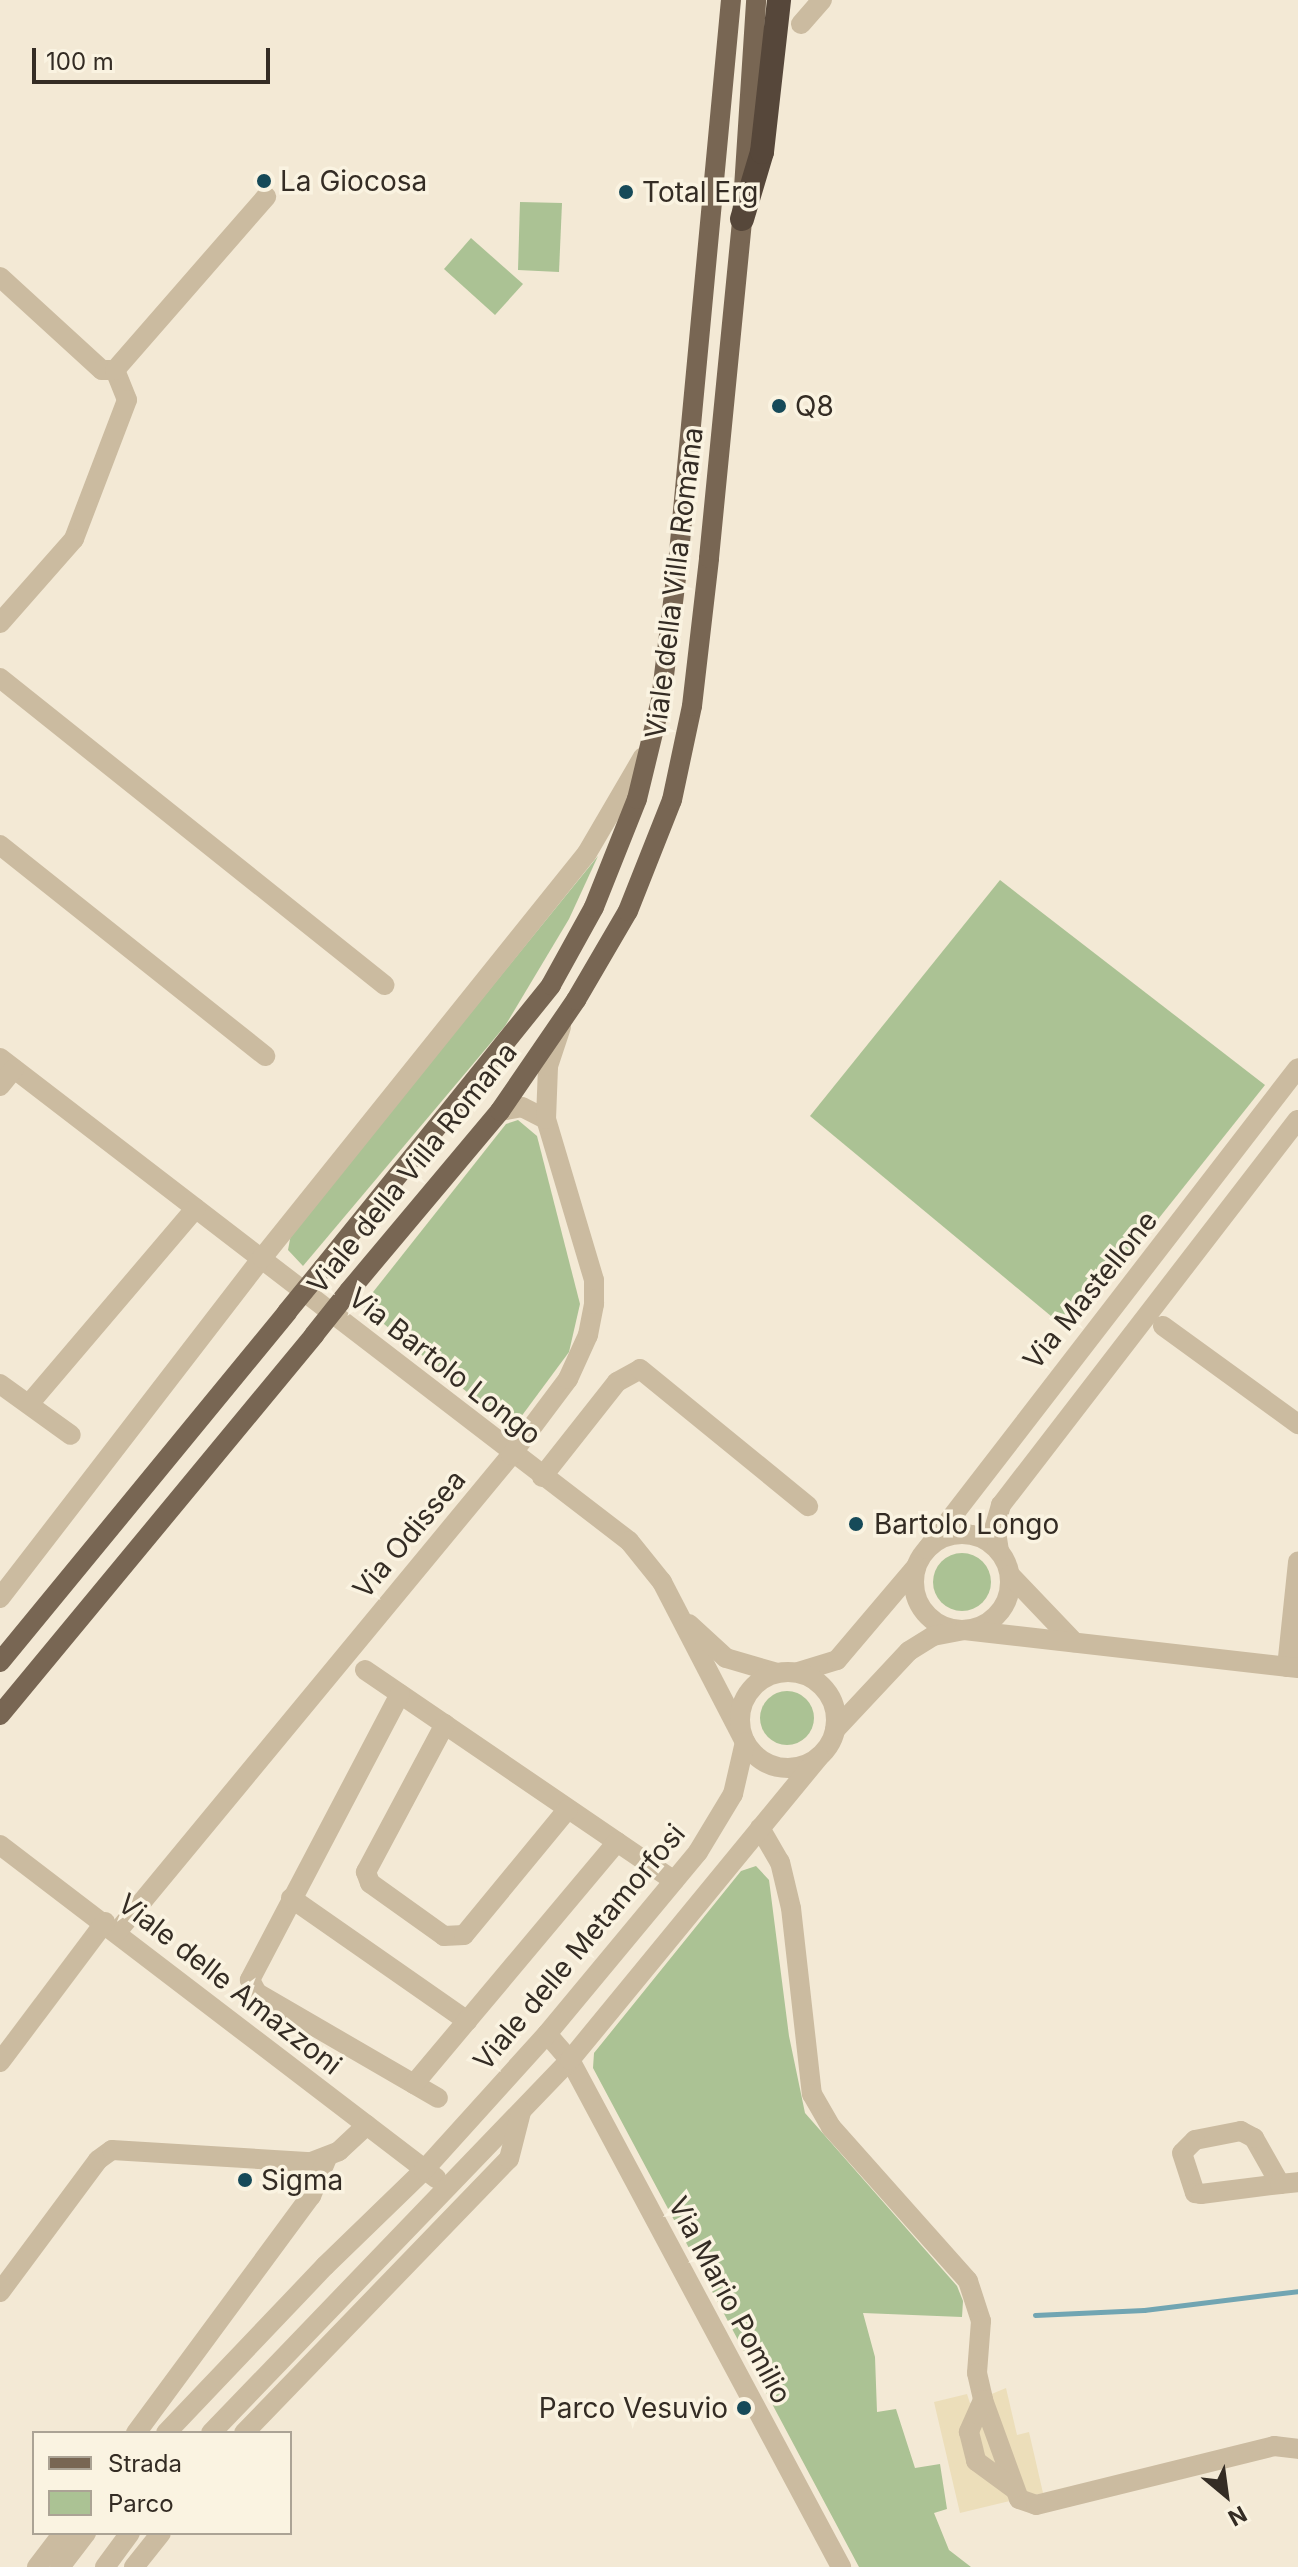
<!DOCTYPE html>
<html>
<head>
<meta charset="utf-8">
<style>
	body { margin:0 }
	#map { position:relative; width:1298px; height:2567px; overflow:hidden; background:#f3e9d5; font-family:Inter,sans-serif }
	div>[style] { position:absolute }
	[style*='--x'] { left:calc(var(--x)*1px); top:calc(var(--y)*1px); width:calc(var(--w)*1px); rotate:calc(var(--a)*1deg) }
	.green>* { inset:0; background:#abc294 }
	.round { border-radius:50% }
	.plaza>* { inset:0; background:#ecdeba }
	.stream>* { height:5px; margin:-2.5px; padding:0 2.5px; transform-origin:2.5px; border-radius:2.5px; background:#71a5b2 }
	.minor>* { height:20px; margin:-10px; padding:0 10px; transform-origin:10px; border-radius:10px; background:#cbbba0 }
	.minor>.ring { margin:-10px; padding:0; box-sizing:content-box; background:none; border:20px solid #cbbba0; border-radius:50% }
	.major>* { height:20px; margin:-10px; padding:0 10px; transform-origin:10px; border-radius:10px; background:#786653 }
	.highway>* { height:24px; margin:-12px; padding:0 12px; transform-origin:12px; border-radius:12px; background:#56473a }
	.major-bridge>* { height:20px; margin:-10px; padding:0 10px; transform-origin:10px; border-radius:10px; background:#786653 }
	.dots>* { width:22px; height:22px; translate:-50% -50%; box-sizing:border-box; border:4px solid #faf3e1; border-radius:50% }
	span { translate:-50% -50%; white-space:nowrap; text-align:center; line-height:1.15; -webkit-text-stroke:7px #faf3e1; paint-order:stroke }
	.poi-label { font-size:28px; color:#342c24 }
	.left { translate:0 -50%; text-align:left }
	.right { translate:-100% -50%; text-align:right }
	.street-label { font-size:28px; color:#342c24 }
	.legend { position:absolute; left:32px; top:2431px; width:260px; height:104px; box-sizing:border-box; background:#faf3e1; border:2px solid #aba395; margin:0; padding:10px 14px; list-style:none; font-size:24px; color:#342c24 }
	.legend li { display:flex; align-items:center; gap:16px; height:40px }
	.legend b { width:40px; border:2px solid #aba395 }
	.north { position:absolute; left:1186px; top:2455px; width:80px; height:80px; -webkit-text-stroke:6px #faf3e1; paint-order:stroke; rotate:151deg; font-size:22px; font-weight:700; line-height:32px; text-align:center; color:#342c24 }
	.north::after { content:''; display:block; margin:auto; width:28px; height:36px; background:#342c24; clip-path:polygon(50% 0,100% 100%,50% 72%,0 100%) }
	.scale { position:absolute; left:32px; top:48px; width:238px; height:36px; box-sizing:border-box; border:4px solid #342c24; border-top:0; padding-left:10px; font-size:24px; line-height:28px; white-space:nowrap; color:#342c24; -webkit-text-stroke:6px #faf3e1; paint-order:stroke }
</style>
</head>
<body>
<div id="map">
	<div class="green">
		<div style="clip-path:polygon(520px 202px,562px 203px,559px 272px,518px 270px)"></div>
		<div style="clip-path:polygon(471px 238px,523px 284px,495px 315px,444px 269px)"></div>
		<div style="clip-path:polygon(598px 856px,569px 919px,505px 1026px,303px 1266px,288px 1250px,291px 1234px)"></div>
		<div style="clip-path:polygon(1000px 880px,1265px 1085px,1069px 1331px,810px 1116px)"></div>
		<div style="clip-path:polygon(518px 1120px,537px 1136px,580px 1304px,569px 1352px,512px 1429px,362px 1306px,506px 1124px)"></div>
		<div class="round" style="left:933px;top:1553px;width:58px;height:58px"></div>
		<div class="round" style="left:760px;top:1691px;width:54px;height:54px"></div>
		<div style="clip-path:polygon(756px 1866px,769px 1880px,789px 2036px,805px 2113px,957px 2286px,963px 2301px,962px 2317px,863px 2313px,875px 2357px,877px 2412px,896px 2409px,915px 2468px,940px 2464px,947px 2509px,934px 2513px,949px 2550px,971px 2567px,859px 2567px,593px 2068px,594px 2053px,741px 1871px)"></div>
	</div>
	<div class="plaza">
		<div style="clip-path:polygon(1006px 2388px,1017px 2435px,1029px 2432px,1043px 2493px,960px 2513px,934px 2402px,967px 2394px,970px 2403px)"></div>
	</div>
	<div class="stream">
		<div style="--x:1035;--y:2315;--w:109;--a:-2.6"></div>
		<div style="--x:1144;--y:2310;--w:155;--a:-7"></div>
	</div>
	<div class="minor">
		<div style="--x:801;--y:24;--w:32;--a:-49"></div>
		<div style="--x:0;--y:277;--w:138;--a:42.4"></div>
		<div style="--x:102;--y:370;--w:13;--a:0"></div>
		<div style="--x:115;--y:370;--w:32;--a:68"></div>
		<div style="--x:127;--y:400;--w:149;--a:110.9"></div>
		<div style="--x:74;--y:539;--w:112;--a:131.4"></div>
		<div style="--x:115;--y:370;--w:230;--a:-48.9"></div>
		<div style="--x:0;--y:678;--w:492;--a:38.6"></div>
		<div style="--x:0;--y:845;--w:339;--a:38.5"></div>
		<div style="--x:0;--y:1058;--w:793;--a:37.52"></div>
		<div style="--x:629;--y:1541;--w:53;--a:51.2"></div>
		<div style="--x:662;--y:1582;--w:180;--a:62.6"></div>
		<div style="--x:0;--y:1086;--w:22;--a:-51"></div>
		<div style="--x:500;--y:1111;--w:22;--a:-10"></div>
		<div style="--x:522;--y:1107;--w:27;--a:27"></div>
		<div style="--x:1163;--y:1326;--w:167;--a:36"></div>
		<div style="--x:0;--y:1384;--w:87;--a:35.7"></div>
		<div style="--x:29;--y:1404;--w:257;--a:-49.6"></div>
		<div style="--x:542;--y:1477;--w:121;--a:-51.7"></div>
		<div style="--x:617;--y:1382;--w:26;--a:-29"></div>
		<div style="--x:640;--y:1369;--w:217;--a:39.2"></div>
		<div class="ring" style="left:914px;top:1534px;width:76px;height:76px"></div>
		<div style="--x:927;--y:1549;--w:607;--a:-52.36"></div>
		<div style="--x:999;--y:1551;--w:25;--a:-99"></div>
		<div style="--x:995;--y:1526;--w:22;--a:-74"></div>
		<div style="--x:1001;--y:1505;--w:486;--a:-52.4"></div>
		<div style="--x:1010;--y:1575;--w:93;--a:46.3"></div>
		<div style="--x:0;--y:1598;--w:429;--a:-52.4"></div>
		<div style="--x:262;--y:1258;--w:519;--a:-51.25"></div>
		<div style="--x:587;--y:853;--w:111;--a:-59.7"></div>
		<div style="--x:689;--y:1624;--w:50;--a:42.6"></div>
		<div style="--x:726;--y:1658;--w:53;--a:16.4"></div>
		<div style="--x:1287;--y:1667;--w:106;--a:-84"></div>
		<div style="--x:365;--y:1670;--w:374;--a:34.3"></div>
		<div style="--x:798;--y:1672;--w:41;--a:-17.1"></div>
		<div style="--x:837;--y:1660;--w:122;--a:-49.7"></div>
		<div class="ring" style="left:740px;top:1672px;width:76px;height:76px"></div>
		<div style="--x:400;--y:1694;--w:323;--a:117.7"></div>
		<div style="--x:250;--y:1980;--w:15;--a:62"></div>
		<div style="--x:257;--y:1993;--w:209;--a:30.1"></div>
		<div style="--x:445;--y:1724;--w:168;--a:118.1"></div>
		<div style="--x:366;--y:1872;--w:12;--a:70"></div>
		<div style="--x:370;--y:1883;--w:91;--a:35.6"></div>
		<div style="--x:444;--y:1936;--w:20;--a:-3"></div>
		<div style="--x:464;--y:1935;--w:163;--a:-50.5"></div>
		<div style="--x:835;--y:1730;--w:108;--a:-46.9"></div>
		<div style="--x:909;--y:1651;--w:28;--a:-32"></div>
		<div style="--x:933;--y:1636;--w:32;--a:-11"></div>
		<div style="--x:964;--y:1630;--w:336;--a:6.5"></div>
		<div style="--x:760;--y:1828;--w:39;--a:60"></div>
		<div style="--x:780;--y:1862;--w:47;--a:76.6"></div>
		<div style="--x:791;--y:1908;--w:187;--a:83.6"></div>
		<div style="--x:812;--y:2094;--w:38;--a:60"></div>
		<div style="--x:831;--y:2127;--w:206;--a:48.3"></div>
		<div style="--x:968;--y:2281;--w:42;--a:72"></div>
		<div style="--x:981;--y:2321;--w:52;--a:94.4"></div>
		<div style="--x:977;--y:2373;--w:28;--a:77"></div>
		<div style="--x:983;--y:2400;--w:105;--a:70"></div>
		<div style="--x:1019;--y:2499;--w:18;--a:19"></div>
		<div style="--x:1036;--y:2505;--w:245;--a:-13.9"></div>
		<div style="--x:1274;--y:2446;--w:24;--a:7"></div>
		<div style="--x:0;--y:1845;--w:549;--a:37.37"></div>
		<div style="--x:291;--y:1898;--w:215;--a:34.9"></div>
		<div style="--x:117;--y:1932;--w:619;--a:-50.44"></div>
		<div style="--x:511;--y:1455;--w:95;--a:-53.1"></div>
		<div style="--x:568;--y:1379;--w:48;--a:-65.6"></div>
		<div style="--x:588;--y:1335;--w:32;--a:-79"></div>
		<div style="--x:594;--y:1304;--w:24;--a:-90"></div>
		<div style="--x:594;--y:1280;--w:168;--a:-106.6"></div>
		<div style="--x:546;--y:1119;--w:53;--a:-87.8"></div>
		<div style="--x:548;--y:1066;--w:41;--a:-71.6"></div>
		<div style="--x:547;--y:2034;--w:35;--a:49"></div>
		<div style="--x:570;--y:2060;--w:575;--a:61.87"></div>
		<div style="--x:0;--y:2062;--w:175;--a:-53.1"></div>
		<div style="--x:414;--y:2084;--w:316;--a:-50"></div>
		<div style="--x:1280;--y:2184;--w:53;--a:-119.5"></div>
		<div style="--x:1254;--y:2138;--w:15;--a:-152"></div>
		<div style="--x:1241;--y:2131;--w:47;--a:168.9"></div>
		<div style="--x:1195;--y:2140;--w:18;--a:135"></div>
		<div style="--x:1182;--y:2153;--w:42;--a:72"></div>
		<div style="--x:1195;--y:2193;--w:6;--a:9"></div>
		<div style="--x:1201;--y:2194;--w:80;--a:-7.2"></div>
		<div style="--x:1280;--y:2184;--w:18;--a:-6"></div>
		<div style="--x:0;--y:2292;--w:164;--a:-53.4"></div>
		<div style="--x:98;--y:2160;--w:17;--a:-36"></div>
		<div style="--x:112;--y:2150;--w:199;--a:3.5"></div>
		<div style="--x:311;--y:2162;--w:30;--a:-21"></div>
		<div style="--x:339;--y:2151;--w:38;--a:-43"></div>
		<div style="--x:983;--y:2400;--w:35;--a:114"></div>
		<div style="--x:969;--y:2432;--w:30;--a:76"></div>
		<div style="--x:976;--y:2461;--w:46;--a:36.1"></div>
		<div style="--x:136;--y:2433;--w:295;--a:-53.6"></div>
		<div style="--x:311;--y:2196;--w:41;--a:-67.2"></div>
		<div style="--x:166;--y:2433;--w:231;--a:-46.4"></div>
		<div style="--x:325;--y:2266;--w:138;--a:-44.1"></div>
		<div style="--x:424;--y:2170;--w:183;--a:-47.9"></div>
		<div style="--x:547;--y:2034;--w:236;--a:-50.3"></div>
		<div style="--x:698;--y:1852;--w:68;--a:-58.9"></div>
		<div style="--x:733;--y:1794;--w:53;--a:-77"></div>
		<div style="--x:211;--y:2433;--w:518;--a:-46.1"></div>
		<div style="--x:570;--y:2060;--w:392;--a:-50.6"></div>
		<div style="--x:244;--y:2433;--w:381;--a:-46"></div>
		<div style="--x:509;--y:2159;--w:49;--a:-75.7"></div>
		<div style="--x:37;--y:2567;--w:43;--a:-52.6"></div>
		<div style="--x:60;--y:2567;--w:43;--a:-52.6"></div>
		<div style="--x:105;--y:2567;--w:42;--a:-53.7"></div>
		<div style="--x:134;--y:2567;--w:43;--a:-51.5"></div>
	</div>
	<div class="major">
		<div style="--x:323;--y:1268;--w:363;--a:-51.1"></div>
		<div style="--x:551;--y:985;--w:89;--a:-61.1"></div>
		<div style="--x:594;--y:907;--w:116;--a:-68.3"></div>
		<div style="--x:637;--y:799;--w:102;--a:-76.4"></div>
		<div style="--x:661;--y:700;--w:148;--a:-83"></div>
		<div style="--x:679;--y:553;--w:555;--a:-84.63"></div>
		<div style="--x:349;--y:1291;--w:235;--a:-50"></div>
		<div style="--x:500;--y:1111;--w:135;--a:-55.6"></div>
		<div style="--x:576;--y:1000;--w:103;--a:-59.7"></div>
		<div style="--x:628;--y:911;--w:119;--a:-68.4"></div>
		<div style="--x:672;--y:800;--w:96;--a:-78"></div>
		<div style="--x:692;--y:706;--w:149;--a:-83.4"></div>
		<div style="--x:709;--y:558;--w:341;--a:-84.4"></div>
		<div style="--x:742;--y:219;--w:219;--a:-86.3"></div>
		<div style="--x:0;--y:1662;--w:453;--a:-50.6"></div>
		<div style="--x:0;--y:1715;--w:493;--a:-50.4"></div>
	</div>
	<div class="highway">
		<div style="--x:742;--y:219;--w:70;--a:-73.4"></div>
		<div style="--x:762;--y:152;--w:153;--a:-83.6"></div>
	</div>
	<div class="major-bridge">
		<div style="--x:287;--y:1312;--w:57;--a:-50.7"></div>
		<div style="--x:314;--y:1335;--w:56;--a:-51.5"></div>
	</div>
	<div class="dots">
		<div style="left:264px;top:181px;background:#164a59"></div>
		<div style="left:626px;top:192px;background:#164a59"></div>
		<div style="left:779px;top:406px;background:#164a59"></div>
		<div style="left:856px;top:1524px;background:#164a59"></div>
		<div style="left:245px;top:2180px;background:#164a59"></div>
		<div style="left:744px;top:2408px;background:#164a59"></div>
	</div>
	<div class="poi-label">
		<span class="left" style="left:280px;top:181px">La Giocosa</span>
		<span class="left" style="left:642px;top:192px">Total Erg</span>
		<span class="left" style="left:795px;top:406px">Q8</span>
		<span class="left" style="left:874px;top:1524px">Bartolo Longo</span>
		<span class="left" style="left:261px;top:2180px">Sigma</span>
		<span class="right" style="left:728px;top:2408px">Parco Vesuvio</span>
	</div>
	<div class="street-label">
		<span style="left:674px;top:583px;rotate:-83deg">Viale della Villa Romana</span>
		<span style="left:412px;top:1168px;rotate:-51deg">Viale della Villa Romana</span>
		<span style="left:1090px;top:1290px;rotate:-51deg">Via Mastellone</span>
		<span style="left:445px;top:1366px;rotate:38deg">Via Bartolo Longo</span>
		<span style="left:409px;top:1534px;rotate:-50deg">Via Odissea</span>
		<span style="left:579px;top:1947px;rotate:-50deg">Viale delle Metamorfosi</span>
		<span style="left:230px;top:1984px;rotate:38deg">Viale delle Amazzoni</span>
		<span style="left:730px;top:2300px;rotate:62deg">Via Mario Pomilio</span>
	</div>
	<ul class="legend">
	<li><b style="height:10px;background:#786653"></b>Strada</li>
	<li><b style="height:22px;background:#abc294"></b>Parco</li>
	</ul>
	<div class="north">N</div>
	<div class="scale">100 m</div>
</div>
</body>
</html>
